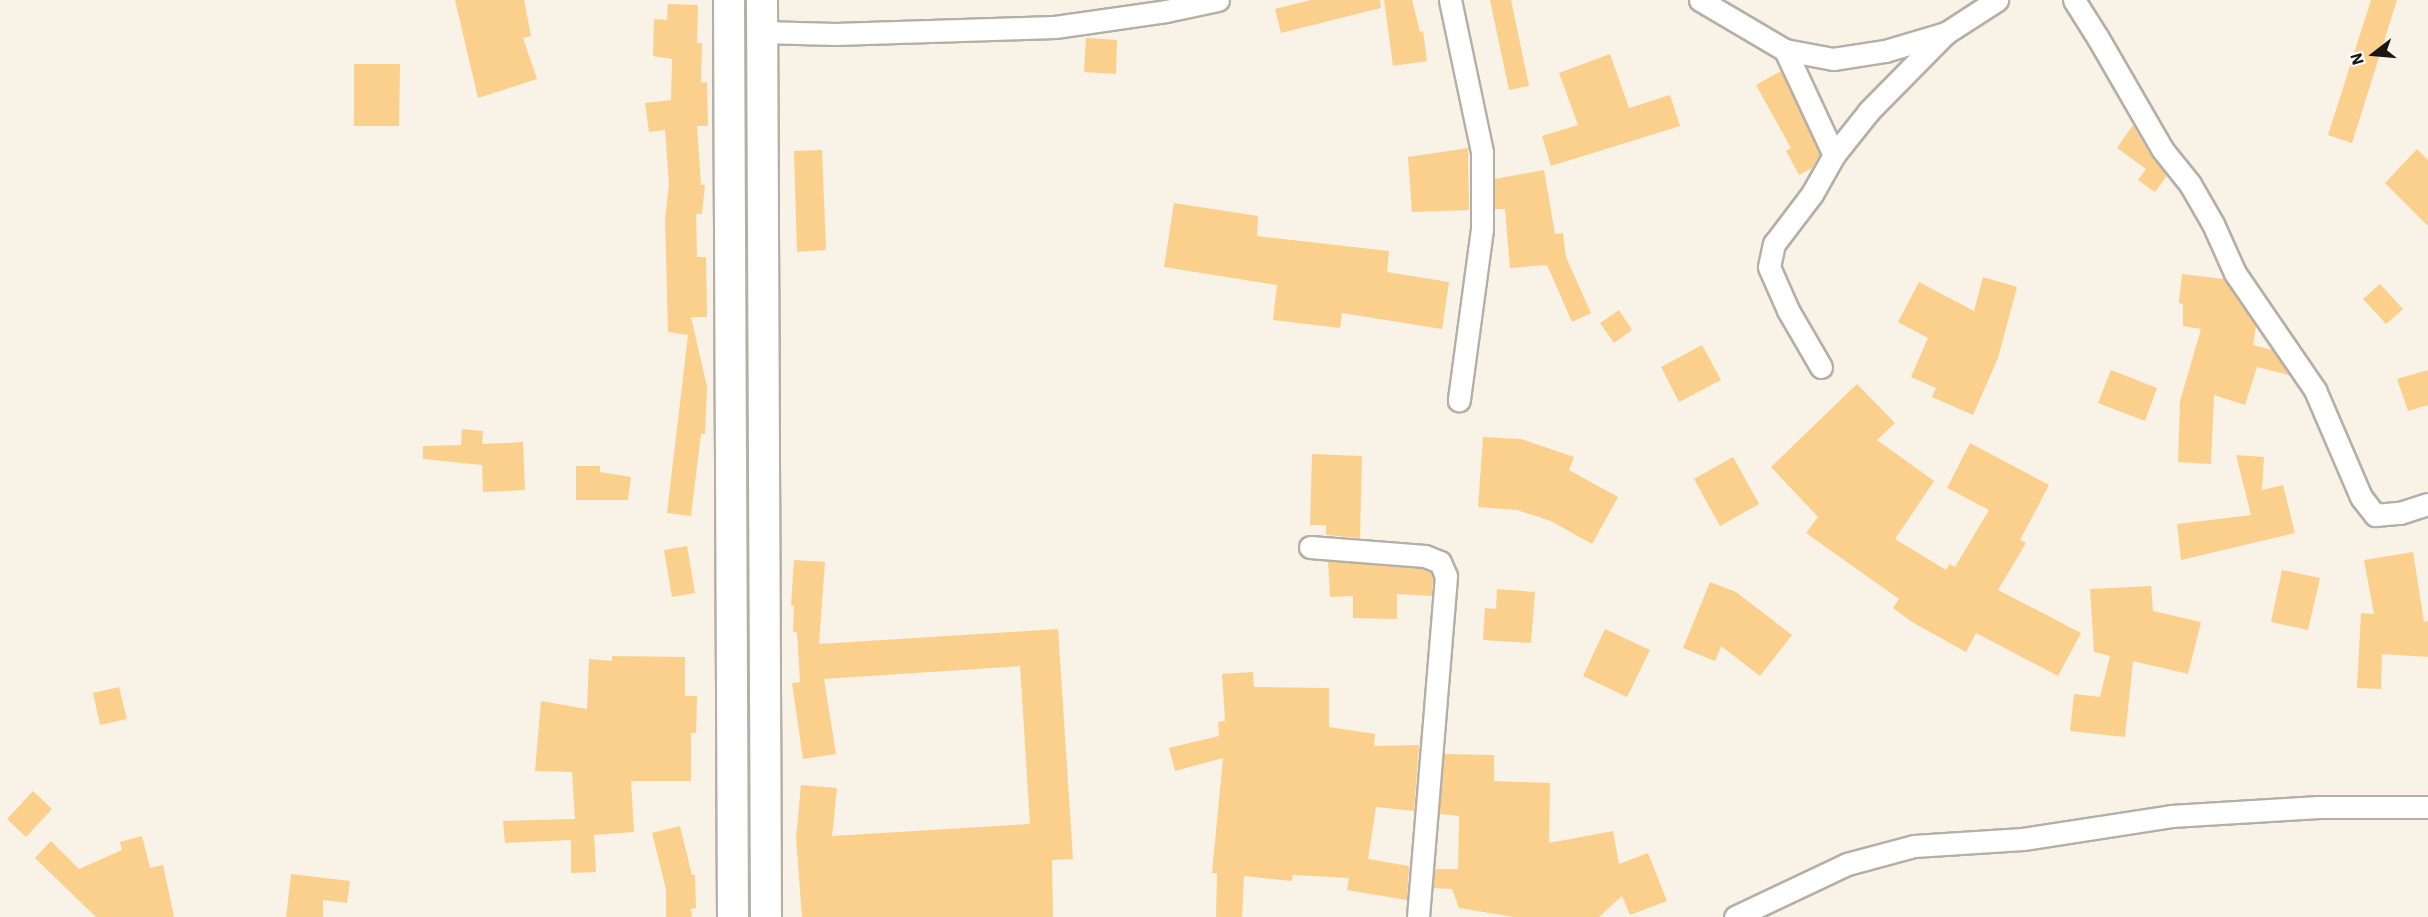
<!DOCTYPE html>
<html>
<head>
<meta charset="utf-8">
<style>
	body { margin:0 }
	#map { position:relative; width:2428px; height:917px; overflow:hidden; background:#f9f2e7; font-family:"IBM Plex Sans",sans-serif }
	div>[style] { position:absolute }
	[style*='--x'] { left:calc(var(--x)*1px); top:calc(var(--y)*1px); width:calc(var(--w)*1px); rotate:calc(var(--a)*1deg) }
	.building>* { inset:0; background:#fbd08c }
	.roads { filter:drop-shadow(2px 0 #b6afa5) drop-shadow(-2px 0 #b6afa5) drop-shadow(0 2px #b6afa5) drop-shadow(0 -2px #b6afa5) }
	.street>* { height:21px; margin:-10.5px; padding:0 10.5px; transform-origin:10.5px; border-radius:10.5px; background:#fff }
	.secondary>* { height:30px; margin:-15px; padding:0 15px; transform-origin:15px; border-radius:15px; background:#fff }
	span { translate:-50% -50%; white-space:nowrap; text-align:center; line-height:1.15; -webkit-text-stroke:4.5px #fff; paint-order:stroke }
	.north { position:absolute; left:2344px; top:24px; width:60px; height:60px; -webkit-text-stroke:4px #fff; paint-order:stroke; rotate:254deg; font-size:16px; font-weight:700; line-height:24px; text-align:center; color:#181512 }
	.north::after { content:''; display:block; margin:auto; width:21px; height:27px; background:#181512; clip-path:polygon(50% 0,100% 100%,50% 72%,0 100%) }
</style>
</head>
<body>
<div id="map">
	<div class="building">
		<div style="clip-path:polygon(455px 0,524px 0,531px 36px,523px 38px,537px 79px,478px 98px)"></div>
		<div style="clip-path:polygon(1311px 0,1380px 0,1381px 8px,1281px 33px,1275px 9px)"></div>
		<div style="clip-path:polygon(1384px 0,1412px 0,1420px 32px,1423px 31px,1427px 61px,1393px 66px)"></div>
		<div style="clip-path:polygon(1490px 0,1511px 0,1529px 86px,1509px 90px)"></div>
		<div style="clip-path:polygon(2371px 0,2397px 0,2352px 143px,2328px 135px)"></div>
		<div style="clip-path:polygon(668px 4px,698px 5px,697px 43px,702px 43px,701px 83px,707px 82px,708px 126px,697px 126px,701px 185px,705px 185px,702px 214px,696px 214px,697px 257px,706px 257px,707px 317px,691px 317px,707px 387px,705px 434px,701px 434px,691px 516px,667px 513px,688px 335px,668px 332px,665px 219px,669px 184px,665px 130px,649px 132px,645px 103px,671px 100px,672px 59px,653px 56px,654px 19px,667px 20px)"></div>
		<div style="clip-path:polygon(1086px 38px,1117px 40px,1116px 74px,1084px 72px)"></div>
		<div style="clip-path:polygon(1610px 54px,1629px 108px,1670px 95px,1680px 126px,1551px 166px,1542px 136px,1578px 125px,1559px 73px)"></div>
		<div style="clip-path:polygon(354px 64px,400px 64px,399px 126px,354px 126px)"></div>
		<div style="clip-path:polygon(1781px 71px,1820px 154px,1812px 168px,1799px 175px,1786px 151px,1791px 148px,1756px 85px)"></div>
		<div style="clip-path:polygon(2133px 125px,2151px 156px,2167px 175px,2155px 192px,2138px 180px,2146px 169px,2117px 148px)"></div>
		<div style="clip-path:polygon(1468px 148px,1469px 210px,1412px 212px,1408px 157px)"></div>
		<div style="clip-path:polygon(2417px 149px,2428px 160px,2428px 226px,2385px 183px)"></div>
		<div style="clip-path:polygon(822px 150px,826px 250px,797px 252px,794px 151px)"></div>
		<div style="clip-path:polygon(1544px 170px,1555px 234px,1563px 233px,1566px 257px,1591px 313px,1572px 322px,1547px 265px,1510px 268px,1505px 209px,1495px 209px,1495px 179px)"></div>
		<div style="clip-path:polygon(1174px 203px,1258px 216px,1257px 236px,1389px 251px,1387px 272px,1449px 282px,1442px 329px,1342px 313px,1340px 328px,1273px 320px,1277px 285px,1164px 267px)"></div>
		<div style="clip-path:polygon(2182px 274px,2224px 279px,2256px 326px,2253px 345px,2272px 350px,2289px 375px,2257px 367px,2245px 405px,2214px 395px,2211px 464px,2178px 462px,2180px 401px,2201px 329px,2183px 326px,2183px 304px,2179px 303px)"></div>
		<div style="clip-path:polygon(1983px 277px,2017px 287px,1998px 358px,1973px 415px,1932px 397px,1936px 388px,1911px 377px,1928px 338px,1898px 322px,1919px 282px,1974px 311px)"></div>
		<div style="clip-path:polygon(2380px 284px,2403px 309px,2386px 324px,2363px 299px)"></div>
		<div style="clip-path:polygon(1619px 310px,1632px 330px,1614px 343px,1600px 323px)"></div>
		<div style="clip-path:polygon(1702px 345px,1721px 380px,1679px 402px,1661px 367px)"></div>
		<div style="clip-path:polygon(2111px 370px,2157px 388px,2145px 421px,2098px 403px)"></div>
		<div style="clip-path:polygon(2428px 370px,2428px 405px,2408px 411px,2397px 379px)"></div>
		<div style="clip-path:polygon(1857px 384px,1895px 423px,1877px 440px,1934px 481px,1895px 539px,1946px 570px,1950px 564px,1955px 567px,1989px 510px,1947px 488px,1970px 443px,2049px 485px,2020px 540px,2026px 543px,1998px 590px,2081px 633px,2058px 676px,1976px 633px,1966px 652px,1912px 622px,1893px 608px,1899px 599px,1806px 533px,1818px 517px,1771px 467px)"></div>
		<div style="clip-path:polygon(462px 429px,483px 431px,482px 444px,523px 442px,525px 490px,483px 492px,482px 465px,423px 459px,423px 446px,461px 445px)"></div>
		<div style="clip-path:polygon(1483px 437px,1521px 439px,1574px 457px,1569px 470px,1618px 497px,1592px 544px,1551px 521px,1517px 510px,1478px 507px)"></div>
		<div style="clip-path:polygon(1312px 454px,1362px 456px,1360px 538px,1326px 535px,1326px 525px,1310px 525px)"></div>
		<div style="clip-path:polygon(2236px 455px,2264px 457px,2262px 490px,2283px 485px,2295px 533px,2181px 560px,2177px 524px,2251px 515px)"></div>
		<div style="clip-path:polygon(1733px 457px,1759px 504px,1720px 526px,1694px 479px)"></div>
		<div style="clip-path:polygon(576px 466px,600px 466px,600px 472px,631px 477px,628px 500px,576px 500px)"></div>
		<div style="clip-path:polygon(687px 546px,695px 593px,672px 597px,664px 550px)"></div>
		<div style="clip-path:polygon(2413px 552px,2424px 622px,2428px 621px,2428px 657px,2382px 654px,2381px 689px,2357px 688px,2361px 613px,2374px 614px,2364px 560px)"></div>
		<div style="clip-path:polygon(794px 560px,825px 562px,819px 644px,1058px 629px,1073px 859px,1052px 860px,1053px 917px,802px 917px,796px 838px,801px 785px,837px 788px,832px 836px,1030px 824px,1020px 666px,824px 679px,836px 754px,803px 759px,792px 683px,800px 682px,797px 632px,793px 632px,794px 606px,791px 605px)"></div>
		<div style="clip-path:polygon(1328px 561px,1422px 569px,1430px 572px,1433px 578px,1432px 596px,1397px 594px,1397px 619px,1353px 618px,1353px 596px,1330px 597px)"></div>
		<div style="clip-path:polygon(2282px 570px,2320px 578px,2308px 630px,2271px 622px)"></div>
		<div style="clip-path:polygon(1710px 582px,1736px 592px,1792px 635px,1760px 676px,1721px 646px,1715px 661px,1683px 648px)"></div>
		<div style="clip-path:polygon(2151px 586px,2153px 611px,2201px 622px,2188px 674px,2133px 661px,2125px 737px,2070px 731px,2074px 694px,2100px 697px,2110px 656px,2094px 652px,2090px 589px)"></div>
		<div style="clip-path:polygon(1497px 589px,1535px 592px,1531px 643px,1483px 640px,1485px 608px,1496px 609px)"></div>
		<div style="clip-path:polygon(1605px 629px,1650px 650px,1627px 697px,1583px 676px)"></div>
		<div style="clip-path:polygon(612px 656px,685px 657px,685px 696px,697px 696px,696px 733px,691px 733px,691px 781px,631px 781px,634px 832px,594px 835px,596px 872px,571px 873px,571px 840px,505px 843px,503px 821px,575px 819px,572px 772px,535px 771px,541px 701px,587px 709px,589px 659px,612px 661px)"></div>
		<div style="clip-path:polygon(1253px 672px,1254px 687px,1329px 688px,1329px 727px,1375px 734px,1374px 746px,1419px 745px,1414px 811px,1376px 807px,1368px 859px,1409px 866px,1407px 900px,1347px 890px,1349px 878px,1293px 875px,1292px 881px,1244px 876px,1242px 917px,1216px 917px,1217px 873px,1212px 873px,1223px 758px,1175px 771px,1169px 748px,1219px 736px,1218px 722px,1225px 721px,1222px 674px)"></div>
		<div style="clip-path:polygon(119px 687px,127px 719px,100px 725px,93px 693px)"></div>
		<div style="clip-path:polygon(1444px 754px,1494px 755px,1494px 781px,1550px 783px,1549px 843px,1613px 831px,1619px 864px,1648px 853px,1667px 901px,1630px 915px,1622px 896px,1599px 917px,1514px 917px,1459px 908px,1452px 889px,1433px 888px,1435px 869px,1458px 869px,1459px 816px,1439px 814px)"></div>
		<div style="clip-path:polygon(33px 791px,52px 809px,26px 837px,7px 819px)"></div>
		<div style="clip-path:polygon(680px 826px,692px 875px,695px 875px,696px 908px,691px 909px,692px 917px,666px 917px,666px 889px,652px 833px)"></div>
		<div style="clip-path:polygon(142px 836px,150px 868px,163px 865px,174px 917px,96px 917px,35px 858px,51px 841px,79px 869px,122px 850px,120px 842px)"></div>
		<div style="clip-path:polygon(291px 874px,350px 881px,347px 903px,323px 900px,323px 917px,286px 917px)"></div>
	</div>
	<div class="roads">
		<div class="street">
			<div style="--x:1450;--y:0;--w:155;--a:78.1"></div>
			<div style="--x:1482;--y:152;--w:77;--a:90"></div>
			<div style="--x:1482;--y:229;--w:173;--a:97.7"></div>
			<div style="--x:1700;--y:0;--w:99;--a:30.5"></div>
			<div style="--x:1785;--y:50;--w:49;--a:10.6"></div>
			<div style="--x:1833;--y:59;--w:53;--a:-8.7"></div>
			<div style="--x:1885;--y:51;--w:64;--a:-16.4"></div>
			<div style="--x:1946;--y:33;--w:61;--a:-32.9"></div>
			<div style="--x:2074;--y:0;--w:45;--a:57.7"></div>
			<div style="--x:2098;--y:38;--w:128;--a:60"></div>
			<div style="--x:2162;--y:149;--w:45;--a:51.3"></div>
			<div style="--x:2190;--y:184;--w:46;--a:60.1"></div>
			<div style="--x:2213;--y:224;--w:54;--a:65.8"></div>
			<div style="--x:2235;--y:273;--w:142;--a:55.6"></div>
			<div style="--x:2315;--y:390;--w:116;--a:66.7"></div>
			<div style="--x:2361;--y:497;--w:23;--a:52"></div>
			<div style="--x:2375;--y:515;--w:25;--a:-5"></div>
			<div style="--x:2400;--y:513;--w:29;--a:-18"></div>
			<div style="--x:761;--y:32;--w:74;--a:1.5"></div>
			<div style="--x:835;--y:34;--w:220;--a:-1.8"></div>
			<div style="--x:1055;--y:27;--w:112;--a:-8.2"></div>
			<div style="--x:1166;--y:11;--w:53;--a:-11.9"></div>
			<div style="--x:1785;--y:50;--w:116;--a:65"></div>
			<div style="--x:1821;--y:367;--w:66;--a:-120.1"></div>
			<div style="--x:1788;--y:310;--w:47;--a:-113.8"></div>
			<div style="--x:1769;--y:267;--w:24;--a:-78"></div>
			<div style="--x:1774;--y:244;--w:63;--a:-52.8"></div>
			<div style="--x:1812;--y:194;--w:45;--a:-60.6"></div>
			<div style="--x:1834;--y:155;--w:56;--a:-51.5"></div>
			<div style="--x:1869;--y:111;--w:110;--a:-45.4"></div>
			<div style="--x:1310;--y:547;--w:115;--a:4.5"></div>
			<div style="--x:1425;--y:556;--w:16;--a:22"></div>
			<div style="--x:1440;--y:562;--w:15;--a:67"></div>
			<div style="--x:1446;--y:576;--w:342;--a:94.7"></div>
			<div style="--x:1735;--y:917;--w:124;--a:-25.3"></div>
			<div style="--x:1847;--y:864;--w:69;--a:-15"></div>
			<div style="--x:1914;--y:846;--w:109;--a:-3.7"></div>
			<div style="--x:2023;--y:839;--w:150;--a:-8.8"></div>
			<div style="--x:2171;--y:816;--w:148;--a:-3.5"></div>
			<div style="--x:2319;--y:807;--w:109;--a:0"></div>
		</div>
		<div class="secondary">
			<div style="--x:729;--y:0;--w:917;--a:89.75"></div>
			<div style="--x:762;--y:0;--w:917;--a:89.75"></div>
		</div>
	</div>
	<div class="north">N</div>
</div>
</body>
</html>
